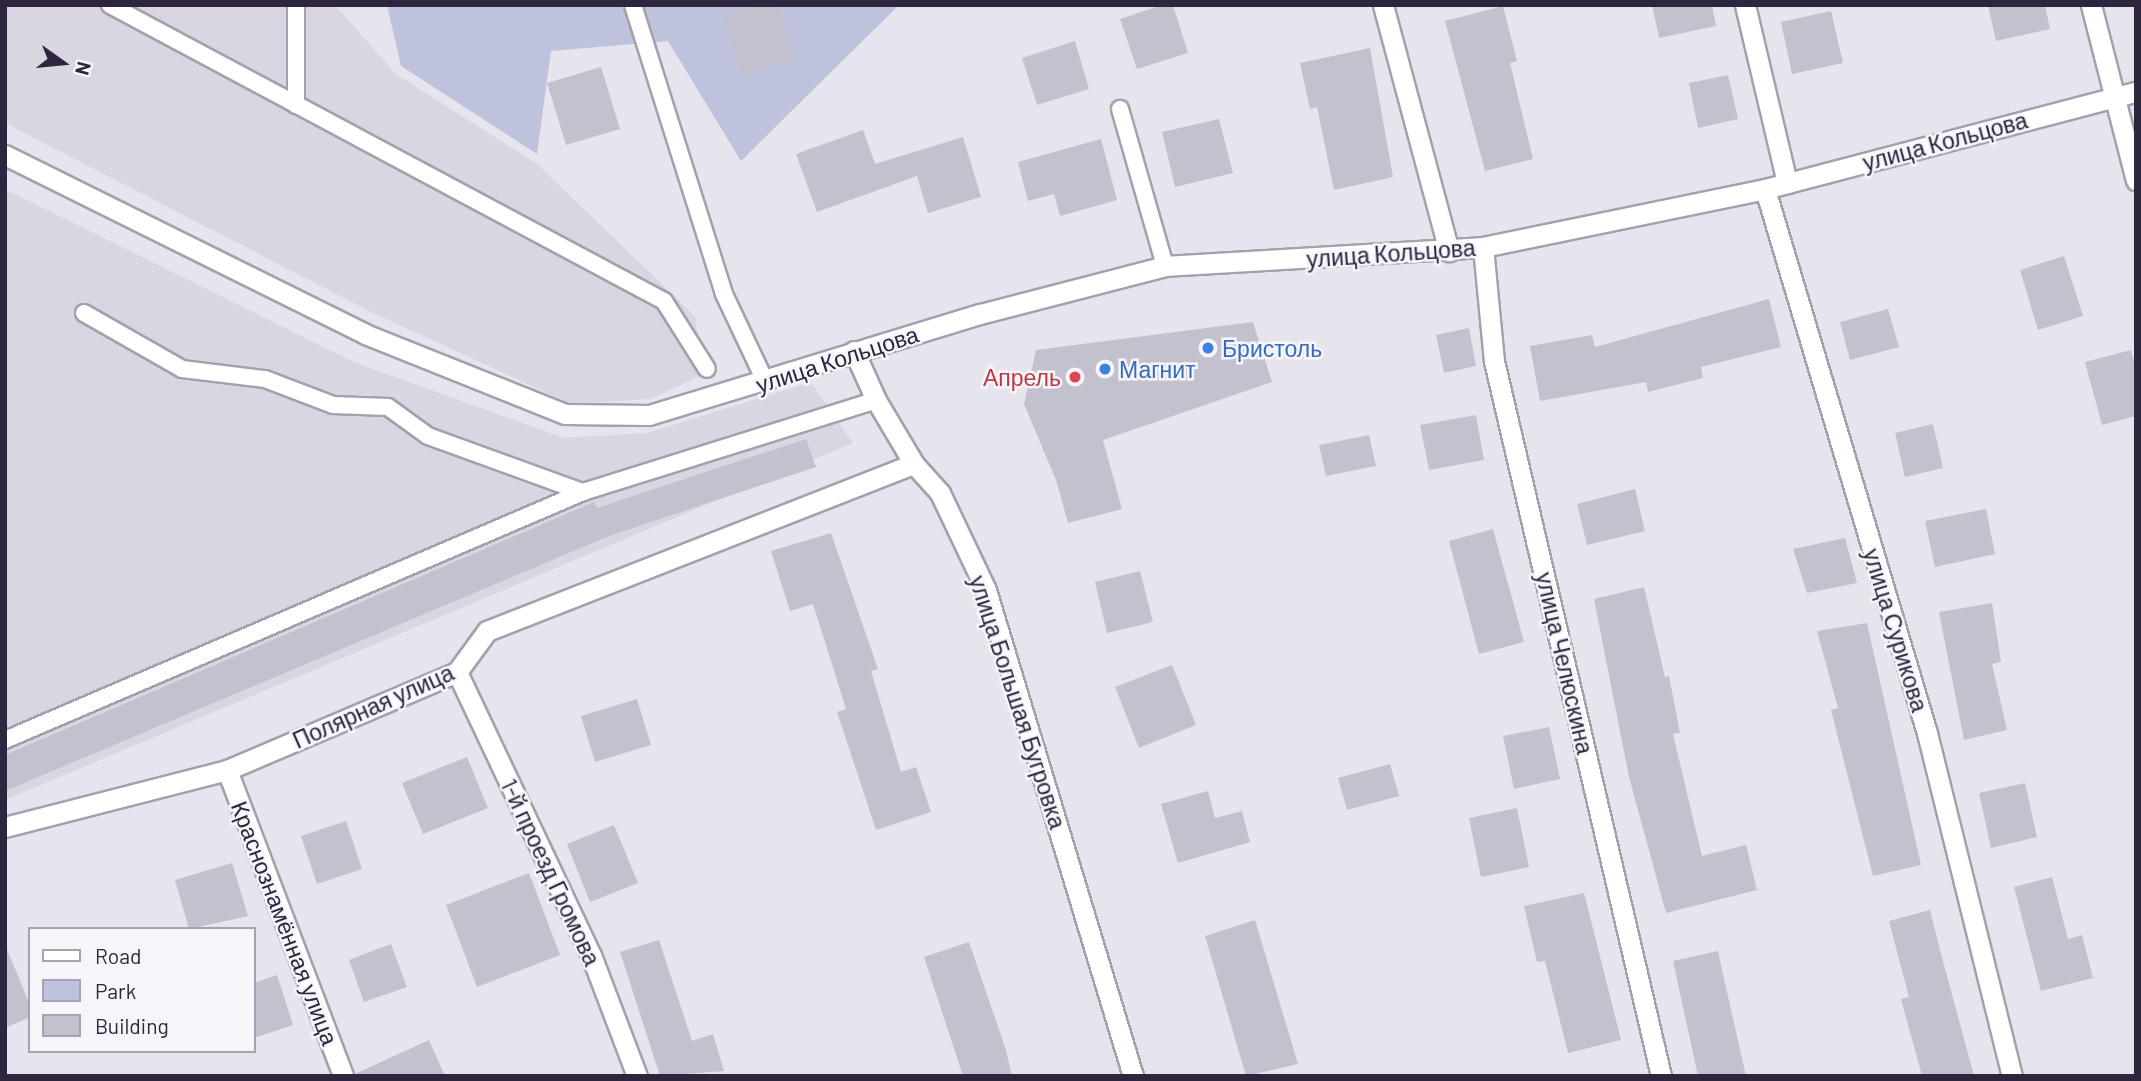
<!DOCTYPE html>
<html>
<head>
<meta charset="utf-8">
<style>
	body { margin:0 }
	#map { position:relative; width:2141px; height:1081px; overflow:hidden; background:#e6e5ed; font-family:Barlow,sans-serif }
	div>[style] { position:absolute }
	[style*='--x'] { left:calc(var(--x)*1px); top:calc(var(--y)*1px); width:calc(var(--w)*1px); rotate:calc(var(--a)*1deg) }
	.built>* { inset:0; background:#d9d6e1 }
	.green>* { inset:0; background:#bfc2dd }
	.building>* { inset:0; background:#c3c1ce }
	.roads { filter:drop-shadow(2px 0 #a4a0ae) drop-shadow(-2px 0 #a4a0ae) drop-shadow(0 2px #a4a0ae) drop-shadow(0 -2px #a4a0ae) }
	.service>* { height:16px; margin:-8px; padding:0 8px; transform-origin:8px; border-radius:8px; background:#fff }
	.minor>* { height:19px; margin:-9.5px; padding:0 9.5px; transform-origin:9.5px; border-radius:9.5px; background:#fff }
	.tertiary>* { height:19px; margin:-9.5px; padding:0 9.5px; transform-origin:9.5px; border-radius:9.5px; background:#fff }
	.dots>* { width:19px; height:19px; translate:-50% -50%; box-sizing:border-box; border:4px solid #f6f5fa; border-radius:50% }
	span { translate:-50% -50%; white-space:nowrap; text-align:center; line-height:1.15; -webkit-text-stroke:5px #f6f5fa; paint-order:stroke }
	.street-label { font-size:23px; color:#2e253e }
	.shop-label { font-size:23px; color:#366cbe }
	.left { translate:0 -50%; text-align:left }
	.health-label { font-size:23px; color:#be3a42 }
	.right { translate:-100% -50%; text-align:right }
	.frame { position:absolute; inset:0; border:7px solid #2e253e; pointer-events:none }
	.legend { position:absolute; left:28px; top:927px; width:228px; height:126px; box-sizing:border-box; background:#f6f5fa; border:2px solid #a6a2af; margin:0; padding:9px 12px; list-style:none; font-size:21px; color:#2e253e }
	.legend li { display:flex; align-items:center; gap:14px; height:35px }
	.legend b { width:35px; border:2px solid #a6a2af }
	.north { position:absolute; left:28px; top:28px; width:70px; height:70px; -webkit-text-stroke:5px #f6f5fa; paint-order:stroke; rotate:105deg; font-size:19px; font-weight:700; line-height:28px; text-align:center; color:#2e253e }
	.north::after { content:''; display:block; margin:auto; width:24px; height:32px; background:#2e253e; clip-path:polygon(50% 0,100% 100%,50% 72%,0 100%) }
</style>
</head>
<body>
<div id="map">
	<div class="built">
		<div style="clip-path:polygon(5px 5px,335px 5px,396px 74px,537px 164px,696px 317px,699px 376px,651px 399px,571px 404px,371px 312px,5px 123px)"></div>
		<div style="clip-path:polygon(5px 189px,354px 362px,564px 438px,647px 433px,811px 382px,853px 443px,5px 800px)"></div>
	</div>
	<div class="green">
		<div style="clip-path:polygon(387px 5px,899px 5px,741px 161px,668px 41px,551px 51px,537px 154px,401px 66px)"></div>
	</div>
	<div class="building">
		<div style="clip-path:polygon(761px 5px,777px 5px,794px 60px,742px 76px,724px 17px)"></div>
		<div style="clip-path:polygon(1162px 5px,1173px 5px,1188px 53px,1137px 69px,1120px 19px)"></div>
		<div style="clip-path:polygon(1652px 5px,1712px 5px,1716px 26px,1659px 38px)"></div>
		<div style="clip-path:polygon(1988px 5px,2045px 5px,2050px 29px,1996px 41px)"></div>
		<div style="clip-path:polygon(1503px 6px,1517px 61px,1510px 63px,1533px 159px,1485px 171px,1445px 21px)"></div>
		<div style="clip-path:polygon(1831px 11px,1843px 63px,1792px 74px,1781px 22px)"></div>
		<div style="clip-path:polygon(1075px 41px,1089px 89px,1037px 105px,1022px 58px)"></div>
		<div style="clip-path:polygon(1370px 48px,1393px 177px,1334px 190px,1317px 107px,1310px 109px,1300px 63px)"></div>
		<div style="clip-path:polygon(601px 67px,620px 129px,566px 145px,547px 83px)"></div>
		<div style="clip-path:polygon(1728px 75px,1738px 119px,1698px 128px,1689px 83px)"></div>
		<div style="clip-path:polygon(1219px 119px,1233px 173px,1175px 187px,1162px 132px)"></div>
		<div style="clip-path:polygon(863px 130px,875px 164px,963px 137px,981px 197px,928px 213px,917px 176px,817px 212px,796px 154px)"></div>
		<div style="clip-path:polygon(1101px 139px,1117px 200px,1060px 216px,1054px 194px,1028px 201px,1018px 162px)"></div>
		<div style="clip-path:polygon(2064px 256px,2083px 316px,2038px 330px,2020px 270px)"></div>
		<div style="clip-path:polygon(1769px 299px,1781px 347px,1701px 367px,1703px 378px,1648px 392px,1646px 382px,1540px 401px,1530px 346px,1592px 335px,1595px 347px)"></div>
		<div style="clip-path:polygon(1888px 309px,1899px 347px,1850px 360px,1840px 322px)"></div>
		<div style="clip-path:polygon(1253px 322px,1272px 382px,1103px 440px,1122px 509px,1068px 523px,1056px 480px,1024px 404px,1036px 350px)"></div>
		<div style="clip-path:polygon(1469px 328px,1476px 366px,1444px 373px,1436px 335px)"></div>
		<div style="clip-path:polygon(2131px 350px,2136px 368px,2136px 416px,2102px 425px,2085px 362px)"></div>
		<div style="clip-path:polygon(1476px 415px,1484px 460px,1429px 470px,1420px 425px)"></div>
		<div style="clip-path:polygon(1933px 424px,1943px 468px,1905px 477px,1895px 433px)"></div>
		<div style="clip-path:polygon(1369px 435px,1376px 466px,1326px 476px,1319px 445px)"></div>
		<div style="clip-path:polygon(806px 439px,816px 467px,609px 536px,5px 791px,5px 755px,594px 502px,597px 508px)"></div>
		<div style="clip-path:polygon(1635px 489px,1645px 531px,1587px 545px,1577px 504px)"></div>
		<div style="clip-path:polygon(1986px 509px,1995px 554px,1935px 567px,1925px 521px)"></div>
		<div style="clip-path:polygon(1493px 529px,1524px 642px,1479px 654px,1449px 541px)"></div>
		<div style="clip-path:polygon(831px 533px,878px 669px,871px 671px,901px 772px,916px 767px,931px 812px,876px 830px,837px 712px,846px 709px,813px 604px,790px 611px,771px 551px)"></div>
		<div style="clip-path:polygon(1845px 538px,1857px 583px,1807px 593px,1793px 549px)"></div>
		<div style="clip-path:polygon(1140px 571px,1153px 622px,1107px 633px,1095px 582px)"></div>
		<div style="clip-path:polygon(1644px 587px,1665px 677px,1669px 676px,1680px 733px,1673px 734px,1702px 856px,1746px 845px,1757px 890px,1666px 913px,1629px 777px,1594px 599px)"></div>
		<div style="clip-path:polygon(1992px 603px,2001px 662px,1992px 664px,2007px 730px,1964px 740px,1939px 612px)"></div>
		<div style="clip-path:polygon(1867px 623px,1921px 865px,1873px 876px,1831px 710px,1838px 708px,1817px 631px)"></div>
		<div style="clip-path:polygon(1172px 665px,1196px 725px,1139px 748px,1115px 687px)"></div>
		<div style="clip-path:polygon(637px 699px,651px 745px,595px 762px,581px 716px)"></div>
		<div style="clip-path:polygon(1549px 727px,1560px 779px,1514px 789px,1503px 736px)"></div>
		<div style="clip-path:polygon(467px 757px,488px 808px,423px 834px,402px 783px)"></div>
		<div style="clip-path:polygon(1390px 764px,1399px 796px,1347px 810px,1338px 778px)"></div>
		<div style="clip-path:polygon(2025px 783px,2037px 837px,1991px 848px,1979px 793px)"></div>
		<div style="clip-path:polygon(1208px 791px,1215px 818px,1242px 811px,1250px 842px,1178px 863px,1161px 804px)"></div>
		<div style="clip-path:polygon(1517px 808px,1529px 867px,1481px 877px,1469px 818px)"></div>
		<div style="clip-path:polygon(346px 821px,362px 869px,317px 884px,301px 836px)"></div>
		<div style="clip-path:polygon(614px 825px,638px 883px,590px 902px,567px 844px)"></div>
		<div style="clip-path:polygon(232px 863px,248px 916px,189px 929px,175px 880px)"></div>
		<div style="clip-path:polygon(529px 873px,560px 955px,477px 987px,446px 905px)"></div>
		<div style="clip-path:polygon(2052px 877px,2068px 939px,2082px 935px,2093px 978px,2041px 991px,2014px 887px)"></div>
		<div style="clip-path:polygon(1584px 893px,1621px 1040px,1568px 1053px,1545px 961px,1537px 962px,1524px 906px)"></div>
		<div style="clip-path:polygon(1930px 910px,1940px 950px,1974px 1076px,1922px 1076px,1901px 999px,1909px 997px,1889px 921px)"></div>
		<div style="clip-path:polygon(1255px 920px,1298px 1064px,1246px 1076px,1205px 936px)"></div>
		<div style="clip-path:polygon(659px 940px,692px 1041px,713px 1034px,724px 1071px,660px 1076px,620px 952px)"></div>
		<div style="clip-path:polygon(969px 942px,1006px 1050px,1012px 1076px,963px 1076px,924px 957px)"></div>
		<div style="clip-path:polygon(391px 944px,407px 987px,364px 1002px,349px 960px)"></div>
		<div style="clip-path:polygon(6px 947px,30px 1005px,30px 1017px,5px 1028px)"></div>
		<div style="clip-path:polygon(1718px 951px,1727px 992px,1746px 1076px,1698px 1076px,1691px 1044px,1673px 961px)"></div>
		<div style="clip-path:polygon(277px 975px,293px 1025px,254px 1038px,254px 983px)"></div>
		<div style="clip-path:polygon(429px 1040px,445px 1076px,355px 1076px,355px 1074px)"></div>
	</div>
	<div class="roads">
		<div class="service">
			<div style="--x:110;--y:5;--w:628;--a:28.12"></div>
			<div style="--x:664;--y:301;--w:80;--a:57.7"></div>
			<div style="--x:296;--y:5;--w:100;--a:90"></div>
			<div style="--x:633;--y:5;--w:303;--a:72.5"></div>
			<div style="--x:724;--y:294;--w:98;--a:64.7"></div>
			<div style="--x:1120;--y:109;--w:163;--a:74"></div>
			<div style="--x:84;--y:313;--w:113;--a:29.7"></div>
			<div style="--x:182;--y:369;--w:84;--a:6.9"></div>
			<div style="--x:265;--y:379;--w:73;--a:20.9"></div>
			<div style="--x:333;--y:405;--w:55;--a:2.1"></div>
			<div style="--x:388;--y:407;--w:49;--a:35.9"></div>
			<div style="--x:428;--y:436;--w:165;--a:19.9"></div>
			<div style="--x:5;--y:740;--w:629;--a:-23.22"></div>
			<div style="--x:583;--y:492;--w:307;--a:-17.4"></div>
		</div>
		<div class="minor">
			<div style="--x:1383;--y:5;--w:255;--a:75"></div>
			<div style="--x:1745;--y:5;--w:183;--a:76.7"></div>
			<div style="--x:2091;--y:5;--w:181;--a:75.6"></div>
			<div style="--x:1765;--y:189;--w:568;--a:73.42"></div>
			<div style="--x:1927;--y:733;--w:353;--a:76.1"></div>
			<div style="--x:1483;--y:247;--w:115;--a:84.5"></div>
			<div style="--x:1494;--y:361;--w:734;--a:76.85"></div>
			<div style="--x:854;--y:351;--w:54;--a:65.8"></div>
			<div style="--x:876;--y:400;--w:74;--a:59.3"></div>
			<div style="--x:914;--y:464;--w:39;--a:48"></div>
			<div style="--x:940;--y:493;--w:107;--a:64.6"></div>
			<div style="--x:986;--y:590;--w:508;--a:73.17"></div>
			<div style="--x:457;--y:672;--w:313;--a:64.7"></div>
			<div style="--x:591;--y:955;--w:129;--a:69.2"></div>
			<div style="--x:227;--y:770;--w:327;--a:69.2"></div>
			<div style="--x:5;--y:827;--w:229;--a:-14.4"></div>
			<div style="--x:227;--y:770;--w:250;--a:-23.1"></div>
			<div style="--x:457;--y:672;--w:51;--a:-53.8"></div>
			<div style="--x:487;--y:631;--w:458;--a:-21.4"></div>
		</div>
		<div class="tertiary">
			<div style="--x:5;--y:155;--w:402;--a:26.4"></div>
			<div style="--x:365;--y:334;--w:215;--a:21.8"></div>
			<div style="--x:565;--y:414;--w:84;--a:0.7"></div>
			<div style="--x:649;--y:415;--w:346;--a:-17"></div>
			<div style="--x:980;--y:314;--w:191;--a:-14.5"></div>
			<div style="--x:1165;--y:266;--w:319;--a:-3.4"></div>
			<div style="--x:1483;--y:247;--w:288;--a:-11.6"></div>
			<div style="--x:1765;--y:189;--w:383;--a:-14.7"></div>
		</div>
	</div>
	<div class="dots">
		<div style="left:1208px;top:348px;background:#3f7fe0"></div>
		<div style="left:1105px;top:369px;background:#3f7fe0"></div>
		<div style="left:1075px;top:377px;background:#e0444e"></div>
	</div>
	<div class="street-label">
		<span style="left:1945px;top:141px;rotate:-15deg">улица Кольцова</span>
		<span style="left:1391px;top:253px;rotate:-4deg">улица Кольцова</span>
		<span style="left:837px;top:359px;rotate:-18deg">улица Кольцова</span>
		<span style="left:1896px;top:630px;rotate:73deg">улица Сурикова</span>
		<span style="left:1565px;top:663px;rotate:77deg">улица Челюскина</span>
		<span style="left:1018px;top:702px;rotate:72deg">улица Большая Бугровка</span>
		<span style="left:373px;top:706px;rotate:-24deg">Полярная улица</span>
		<span style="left:551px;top:872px;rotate:65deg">1-й проезд Громова</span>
		<span style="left:285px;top:923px;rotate:69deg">Краснознамённая улица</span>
	</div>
	<div class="shop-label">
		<span class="left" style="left:1222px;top:348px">Бристоль</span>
		<span class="left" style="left:1119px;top:369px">Магнит</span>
	</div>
	<div class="health-label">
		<span class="right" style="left:1061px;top:377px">Апрель</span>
	</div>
	<div class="frame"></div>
	<ul class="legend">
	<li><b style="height:9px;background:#fff"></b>Road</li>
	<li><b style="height:19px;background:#bfc2dd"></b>Park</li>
	<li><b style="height:19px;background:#c3c1ce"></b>Building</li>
	</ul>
	<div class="north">N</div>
</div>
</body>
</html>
